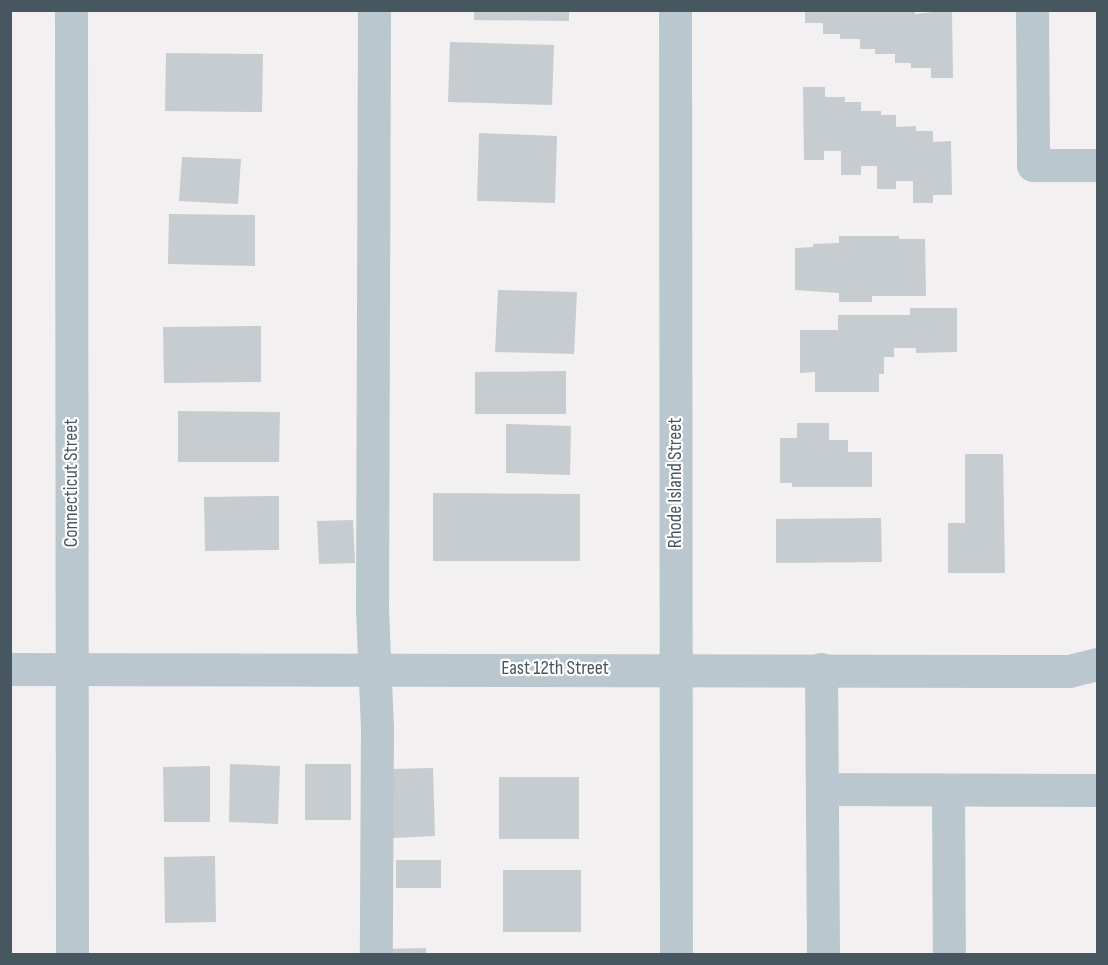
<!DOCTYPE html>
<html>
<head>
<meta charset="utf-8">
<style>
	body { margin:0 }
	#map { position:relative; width:1108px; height:965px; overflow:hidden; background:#f3f0f1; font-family:"Sofia Sans Condensed",sans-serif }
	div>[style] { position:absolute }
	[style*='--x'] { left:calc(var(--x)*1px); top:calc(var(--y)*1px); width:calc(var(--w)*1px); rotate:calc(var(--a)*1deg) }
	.building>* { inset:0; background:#c7ccd0 }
	.minor>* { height:33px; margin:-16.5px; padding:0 16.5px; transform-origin:16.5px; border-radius:16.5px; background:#bbc7ce }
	span { translate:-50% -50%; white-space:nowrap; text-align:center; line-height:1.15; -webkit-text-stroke:4.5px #fff; paint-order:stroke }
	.street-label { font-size:20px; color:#47575f }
	.frame { position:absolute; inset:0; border:12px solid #47575f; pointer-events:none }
</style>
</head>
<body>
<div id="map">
	<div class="building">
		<div style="clip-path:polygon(474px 10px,569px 10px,569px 21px,474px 20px)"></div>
		<div style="clip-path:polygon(805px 10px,915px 10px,915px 14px,952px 10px,953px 78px,931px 78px,931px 68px,911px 68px,911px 63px,895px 63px,895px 54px,875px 54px,875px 49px,860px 49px,860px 39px,840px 39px,840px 34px,823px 34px,823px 23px,805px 23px)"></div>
		<div style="clip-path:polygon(450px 42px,554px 45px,552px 105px,448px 102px)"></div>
		<div style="clip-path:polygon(166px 53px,263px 54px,262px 112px,165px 111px)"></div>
		<div style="clip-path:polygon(803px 87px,825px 87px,825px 97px,845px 97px,845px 102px,861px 102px,861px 111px,881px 111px,881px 115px,896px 115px,896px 127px,916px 126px,916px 131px,933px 131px,933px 142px,951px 141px,952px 195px,933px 195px,933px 203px,913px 203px,913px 181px,896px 181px,896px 189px,877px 189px,877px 166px,861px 166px,861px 175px,841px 175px,841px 151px,824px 151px,824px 160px,804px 160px)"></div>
		<div style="clip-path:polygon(479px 133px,557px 136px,555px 203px,477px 201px)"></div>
		<div style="clip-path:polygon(182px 157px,241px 159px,238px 204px,179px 201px)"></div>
		<div style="clip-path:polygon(169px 214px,255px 215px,255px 266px,168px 264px)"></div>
		<div style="clip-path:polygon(839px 236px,899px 236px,899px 239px,925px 239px,926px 296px,872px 296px,872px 302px,839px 302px,839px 293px,795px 290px,795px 248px,813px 247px,813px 244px,839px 243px)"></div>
		<div style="clip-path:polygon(498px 290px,577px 292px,574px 354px,495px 352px)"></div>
		<div style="clip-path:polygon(910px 308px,957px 308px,957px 352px,916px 353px,916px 348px,894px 348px,894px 357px,884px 357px,884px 374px,879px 374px,879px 392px,815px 392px,815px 372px,800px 373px,800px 330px,838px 330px,838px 315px,910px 315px)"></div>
		<div style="clip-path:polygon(261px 326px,261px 382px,164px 383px,163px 327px)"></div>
		<div style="clip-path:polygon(566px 371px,566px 414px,475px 414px,475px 372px)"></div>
		<div style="clip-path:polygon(178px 411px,280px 412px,279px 462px,178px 462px)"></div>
		<div style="clip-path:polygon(797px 423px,829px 423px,829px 440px,848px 440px,848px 452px,872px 452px,872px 487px,792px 487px,792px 483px,780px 483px,780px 438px,797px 438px)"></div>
		<div style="clip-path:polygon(506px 424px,571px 426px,570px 475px,506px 473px)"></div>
		<div style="clip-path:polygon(965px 454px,1003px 454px,1005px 573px,948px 573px,948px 523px,965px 523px)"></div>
		<div style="clip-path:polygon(433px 493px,580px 494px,580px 561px,433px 561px)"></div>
		<div style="clip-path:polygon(279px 496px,279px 550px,205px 551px,204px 497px)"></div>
		<div style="clip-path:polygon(881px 518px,882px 562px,776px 563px,776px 519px)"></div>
		<div style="clip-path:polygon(353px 520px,355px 563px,319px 564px,317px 521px)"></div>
		<div style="clip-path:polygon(230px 764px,280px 766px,278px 824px,229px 822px)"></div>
		<div style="clip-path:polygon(305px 764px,351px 764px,351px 820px,305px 820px)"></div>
		<div style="clip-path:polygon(210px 766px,210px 822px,164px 822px,163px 767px)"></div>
		<div style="clip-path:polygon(433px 768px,435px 836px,393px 838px,391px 769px)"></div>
		<div style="clip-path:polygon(499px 777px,579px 777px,579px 839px,499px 839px)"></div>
		<div style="clip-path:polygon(215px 856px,216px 922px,165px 923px,164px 857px)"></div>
		<div style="clip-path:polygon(396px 860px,441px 860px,441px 888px,396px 888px)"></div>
		<div style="clip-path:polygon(503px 870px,581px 870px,581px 932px,503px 932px)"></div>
		<div style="clip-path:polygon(426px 948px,426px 954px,385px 954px,385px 949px)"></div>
	</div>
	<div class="minor">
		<div style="--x:71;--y:10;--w:944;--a:89.94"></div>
		<div style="--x:374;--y:10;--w:599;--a:90.19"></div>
		<div style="--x:372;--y:609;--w:117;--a:87.6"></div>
		<div style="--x:377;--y:726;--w:228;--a:90.3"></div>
		<div style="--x:675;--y:10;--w:944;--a:89.94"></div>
		<div style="--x:1032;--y:10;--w:155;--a:89.6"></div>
		<div style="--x:1033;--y:165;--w:65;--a:0"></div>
		<div style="--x:10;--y:669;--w:1059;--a:0.11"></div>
		<div style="--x:1069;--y:671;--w:30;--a:-14"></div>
		<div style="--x:821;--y:669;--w:285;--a:89.6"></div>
		<div style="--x:822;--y:789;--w:276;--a:0.2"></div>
		<div style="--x:948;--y:790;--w:164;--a:89.7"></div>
	</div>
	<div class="street-label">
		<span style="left:71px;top:483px;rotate:-90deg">Connecticut Street</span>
		<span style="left:675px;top:483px;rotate:-90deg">Rhode Island Street</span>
		<span style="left:555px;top:668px">East 12th Street</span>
	</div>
	<div class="frame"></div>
</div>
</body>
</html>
